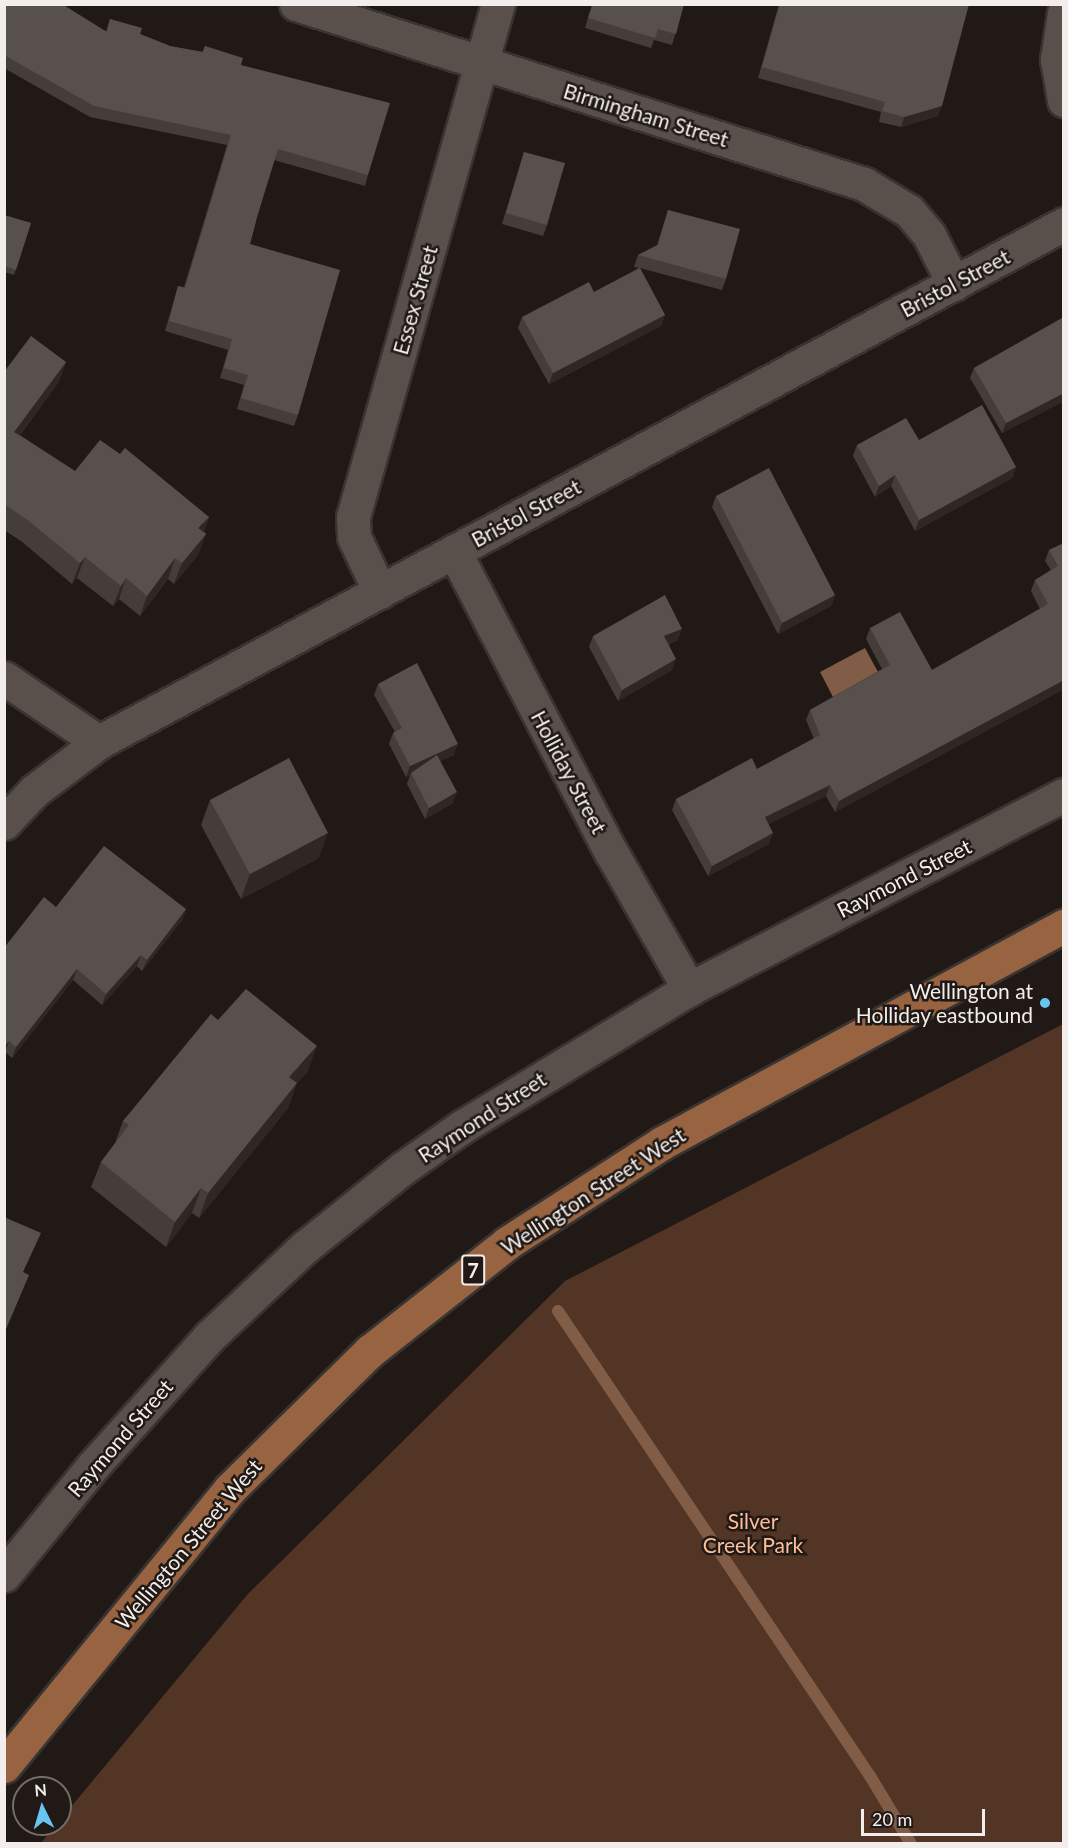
<!DOCTYPE html>
<html>
<head>
<meta charset="utf-8">
<style>
	body { margin:0 }
	#map { position:relative; width:1068px; height:1848px; overflow:hidden; background:#201915; font-family:Lato,sans-serif }
	div>[style] { position:absolute }
	[style*='--x'] { left:calc(var(--x)*1px); top:calc(var(--y)*1px); width:calc(var(--w)*1px); rotate:calc(var(--a)*1deg) }
	.green>* { inset:0; background:#523524 }
	.water>* { inset:0; background:#815c46 }
	.stream>* { height:12px; margin:-6px; padding:0 6px; transform-origin:6px; border-radius:6px; background:#815c46 }
	.roads { filter:drop-shadow(2px 0 #393431) drop-shadow(-2px 0 #393431) drop-shadow(0 2px #393431) drop-shadow(0 -2px #393431) }
	.street>* { height:33px; margin:-16.5px; padding:0 16.5px; transform-origin:16.5px; border-radius:16.5px; background:#59504c }
	.primary>* { height:33px; margin:-16.5px; padding:0 16.5px; transform-origin:16.5px; border-radius:16.5px; background:#986341 }
	.wall>* { inset:0; background:#453d39 }
	.shaded-wall>* { inset:0; background:#2e2723 }
	.building>* { inset:0; background:#58504c }
	.dots>* { width:16px; height:16px; translate:-50% -50%; box-sizing:border-box; border:3px solid #201915; border-radius:50% }
	span { translate:-50% -50%; white-space:nowrap; text-align:center; line-height:1.15; -webkit-text-stroke:5px #201915; paint-order:stroke }
	.shield-label span { padding:2px 4px; background:#201915; border:2px solid; border-radius:4px; -webkit-text-stroke-width:0 }
	.shield-label { font-size:20px; color:#f3eeeb; font-weight:700 }
	.street-label { font-size:21px; color:#f3eeeb }
	.poi-label { font-size:21px; color:#f3eeeb }
	.right { translate:-100% -50%; text-align:right }
	.park-label { font-size:21px; color:#fdbe99 }
	.frame { position:absolute; inset:0; border:6px solid #f3eeeb; pointer-events:none }
	.north { position:absolute; left:12px; top:1776px; width:60px; height:60px; box-sizing:border-box; background:#201915; border:2px solid #746e6b; border-radius:50%; rotate:355deg; font-size:16px; font-weight:700; line-height:24px; text-align:center; color:#f3eeeb }
	.north::after { content:''; display:block; margin:auto; width:21px; height:27px; background:#68c4f0; clip-path:polygon(50% 0,100% 100%,50% 72%,0 100%) }
	.scale { position:absolute; left:861px; top:1809px; width:124px; height:27px; box-sizing:border-box; border:3px solid #f3eeeb; border-top:0; padding-left:8px; font-size:18px; line-height:21px; white-space:nowrap; color:#f3eeeb; -webkit-text-stroke:4px #201915; paint-order:stroke }
</style>
</head>
<body>
<div id="map">
	<div class="green">
		<div style="clip-path:polygon(1063px 1024px,1063px 1843px,41px 1843px,247px 1595px,565px 1281px)"></div>
	</div>
	<div class="water">
		<div style="clip-path:polygon(865px 648px,878px 672px,833px 697px,820px 672px)"></div>
	</div>
	<div class="stream">
		<div style="--x:558;--y:1311;--w:560;--a:56.14"></div>
		<div style="--x:870;--y:1776;--w:79;--a:58.9"></div>
	</div>
	<div class="roads">
		<div class="street">
			<div style="--x:296;--y:4;--w:596;--a:17.58"></div>
			<div style="--x:864;--y:184;--w:52;--a:31"></div>
			<div style="--x:909;--y:211;--w:31;--a:50"></div>
			<div style="--x:929;--y:235;--w:55;--a:63"></div>
			<div style="--x:1064;--y:13;--w:47;--a:98.7"></div>
			<div style="--x:1057;--y:59;--w:42;--a:80.3"></div>
			<div style="--x:454;--y:551;--w:339;--a:62.5"></div>
			<div style="--x:611;--y:852;--w:158;--a:60.3"></div>
			<div style="--x:380;--y:592;--w:61;--a:-115.3"></div>
			<div style="--x:354;--y:537;--w:20;--a:-93"></div>
			<div style="--x:353;--y:517;--w:533;--a:-74.22"></div>
			<div style="--x:4;--y:678;--w:115;--a:34"></div>
			<div style="--x:4;--y:823;--w:44;--a:-46.8"></div>
			<div style="--x:34;--y:791;--w:81;--a:-37"></div>
			<div style="--x:99;--y:742;--w:1095;--a:-28.23"></div>
			<div style="--x:4;--y:1575;--w:139;--a:-50.8"></div>
			<div style="--x:92;--y:1467;--w:175;--a:-48"></div>
			<div style="--x:209;--y:1337;--w:132;--a:-43.2"></div>
			<div style="--x:305;--y:1247;--w:126;--a:-38.9"></div>
			<div style="--x:403;--y:1168;--w:73;--a:-35"></div>
			<div style="--x:463;--y:1126;--w:264;--a:-31.2"></div>
			<div style="--x:689;--y:989;--w:422;--a:-27.4"></div>
		</div>
		<div class="primary">
			<div style="--x:4;--y:1766;--w:357;--a:-50.8"></div>
			<div style="--x:230;--y:1489;--w:197;--a:-44.6"></div>
			<div style="--x:370;--y:1351;--w:174;--a:-38.2"></div>
			<div style="--x:507;--y:1243;--w:184;--a:-32.8"></div>
			<div style="--x:662;--y:1143;--w:457;--a:-28.4"></div>
		</div>
	</div>
	<div class="wall">
		<div style="clip-path:polygon(4px 4px,106px 31px,110px 19px,140px 34px,170px 46px,202px 52px,205px 46px,241px 65px,368px 175px,365px 186px,274px 160px,257px 217px,250px 244px,298px 415px,294px 426px,237px 409px,244px 385px,220px 378px,228px 350px,165px 331px,178px 286px,184px 287px,227px 145px,90px 117px,4px 68px)"></div>
		<div style="clip-path:polygon(592px 4px,684px 4px,672px 45px,654px 40px,651px 48px,585px 28px)"></div>
		<div style="clip-path:polygon(779px 4px,969px 4px,938px 116px,901px 127px,879px 122px,881px 112px,758px 78px)"></div>
		<div style="clip-path:polygon(524px 152px,547px 225px,543px 236px,502px 224px)"></div>
		<div style="clip-path:polygon(668px 210px,726px 279px,722px 290px,640px 268px,665px 315px,661px 326px,549px 384px,518px 328px,522px 317px,594px 292px,639px 268px,634px 267px,638px 255px,657px 245px)"></div>
		<div style="clip-path:polygon(4px 215px,31px 223px,14px 275px,4px 272px)"></div>
		<div style="clip-path:polygon(1064px 315px,1064px 401px,1002px 433px,970px 378px,974px 368px,1062px 318px)"></div>
		<div style="clip-path:polygon(66px 362px,58px 383px,20px 435px,75px 471px,209px 517px,204px 532px,206px 534px,198px 555px,174px 584px,168px 579px,140px 616px,119px 599px,113px 606px,77px 578px,72px 584px,21px 541px,4px 530px,4px 372px)"></div>
		<div style="clip-path:polygon(919px 440px,1016px 467px,1012px 478px,915px 531px,891px 486px,875px 497px,853px 456px,857px 445px)"></div>
		<div style="clip-path:polygon(716px 496px,835px 595px,831px 606px,778px 634px,712px 507px)"></div>
		<div style="clip-path:polygon(1064px 543px,1064px 689px,835px 812px,826px 796px,768px 824px,769px 844px,708px 876px,672px 810px,676px 799px,757px 769px,814px 739px,806px 720px,810px 710px,882px 669px,866px 639px,870px 628px,932px 670px,1040px 609px,1031px 591px,1035px 580px,1051px 570px,1045px 561px,1049px 550px)"></div>
		<div style="clip-path:polygon(593px 636px,678px 640px,669px 644px,672px 670px,618px 701px,589px 647px)"></div>
		<div style="clip-path:polygon(378px 684px,454px 755px,440px 761px,453px 803px,425px 819px,407px 784px,410px 775px,406px 777px,389px 744px,393px 733px,395px 732px,374px 695px)"></div>
		<div style="clip-path:polygon(210px 800px,319px 858px,241px 899px,201px 825px)"></div>
		<div style="clip-path:polygon(56px 907px,186px 909px,182px 920px,142px 971px,137px 966px,102px 1005px,73px 980px,12px 1058px,5px 1052px)"></div>
		<div style="clip-path:polygon(218px 1020px,308px 1071px,297px 1083px,288px 1108px,199px 1218px,192px 1213px,166px 1247px,91px 1187px,101px 1162px,115px 1143px,123px 1121px)"></div>
	</div>
	<div class="shaded-wall">
		<div style="clip-path:polygon(942px 106px,938px 116px,901px 127px,904px 117px)"></div>
		<div style="clip-path:polygon(665px 315px,661px 326px,549px 384px,553px 373px)"></div>
		<div style="clip-path:polygon(66px 362px,58px 383px,7px 452px,14px 432px)"></div>
		<div style="clip-path:polygon(1064px 393px,1064px 401px,1002px 433px,1006px 423px)"></div>
		<div style="clip-path:polygon(1016px 467px,1012px 478px,915px 531px,919px 520px)"></div>
		<div style="clip-path:polygon(895px 475px,891px 486px,875px 497px,879px 486px)"></div>
		<div style="clip-path:polygon(209px 517px,202px 538px,198px 528px)"></div>
		<div style="clip-path:polygon(206px 534px,198px 555px,174px 584px,182px 563px)"></div>
		<div style="clip-path:polygon(85px 557px,77px 578px,72px 584px,80px 563px)"></div>
		<div style="clip-path:polygon(175px 558px,168px 579px,140px 616px,147px 596px)"></div>
		<div style="clip-path:polygon(126px 578px,119px 599px,113px 606px,121px 586px)"></div>
		<div style="clip-path:polygon(835px 595px,831px 606px,778px 634px,782px 623px)"></div>
		<div style="clip-path:polygon(682px 629px,678px 640px,660px 647px,664px 636px)"></div>
		<div style="clip-path:polygon(676px 659px,672px 670px,618px 701px,622px 690px)"></div>
		<div style="clip-path:polygon(1064px 680px,1064px 689px,835px 812px,839px 801px)"></div>
		<div style="clip-path:polygon(458px 744px,454px 755px,412px 774px,411px 773px,410px 775px,406px 777px,410px 766px)"></div>
		<div style="clip-path:polygon(830px 785px,826px 796px,761px 828px,765px 817px)"></div>
		<div style="clip-path:polygon(457px 792px,453px 803px,425px 819px,429px 808px)"></div>
		<div style="clip-path:polygon(328px 833px,319px 858px,241px 899px,250px 874px)"></div>
		<div style="clip-path:polygon(773px 833px,769px 844px,708px 876px,712px 866px)"></div>
		<div style="clip-path:polygon(186px 909px,182px 920px,142px 971px,147px 960px)"></div>
		<div style="clip-path:polygon(141px 955px,137px 966px,102px 1005px,106px 994px)"></div>
		<div style="clip-path:polygon(77px 969px,73px 980px,12px 1058px,16px 1047px)"></div>
		<div style="clip-path:polygon(9px 1041px,5px 1052px,4px 1053px,4px 1047px)"></div>
		<div style="clip-path:polygon(317px 1046px,308px 1071px,297px 1083px,288px 1108px,199px 1218px,208px 1193px,289px 1077px)"></div>
		<div style="clip-path:polygon(201px 1188px,192px 1213px,166px 1247px,175px 1222px)"></div>
	</div>
	<div class="building">
		<div style="clip-path:polygon(4px 4px,62px 4px,107px 32px,110px 19px,142px 28px,140px 34px,170px 46px,203px 52px,205px 46px,243px 58px,241px 65px,390px 103px,368px 175px,278px 149px,257px 217px,250px 244px,340px 270px,298px 415px,241px 398px,248px 375px,224px 368px,232px 339px,169px 321px,178px 286px,185px 288px,231px 135px,94px 106px,4px 55px)"></div>
		<div style="clip-path:polygon(593px 4px,684px 4px,676px 34px,658px 29px,655px 38px,588px 18px)"></div>
		<div style="clip-path:polygon(780px 4px,969px 4px,942px 106px,904px 117px,882px 111px,885px 102px,762px 67px)"></div>
		<div style="clip-path:polygon(524px 152px,565px 163px,547px 225px,506px 213px)"></div>
		<div style="clip-path:polygon(668px 210px,740px 229px,726px 279px,638px 255px,658px 245px)"></div>
		<div style="clip-path:polygon(4px 215px,31px 223px,16px 270px,4px 266px)"></div>
		<div style="clip-path:polygon(640px 268px,665px 315px,553px 373px,522px 317px,589px 282px,594px 292px)"></div>
		<div style="clip-path:polygon(1064px 317px,1064px 393px,1006px 423px,974px 368px)"></div>
		<div style="clip-path:polygon(31px 336px,66px 362px,14px 432px,75px 471px,100px 440px,120px 454px,125px 448px,209px 517px,198px 528px,206px 534px,182px 563px,175px 558px,147px 596px,126px 578px,121px 586px,85px 557px,80px 563px,29px 521px,4px 504px,4px 372px)"></div>
		<div style="clip-path:polygon(982px 405px,1016px 467px,919px 520px,895px 475px,879px 486px,857px 445px,906px 418px,919px 440px)"></div>
		<div style="clip-path:polygon(769px 468px,835px 595px,782px 623px,716px 496px)"></div>
		<div style="clip-path:polygon(1064px 543px,1064px 680px,839px 801px,830px 785px,765px 817px,773px 833px,712px 866px,676px 799px,752px 758px,757px 769px,820px 735px,810px 710px,890px 665px,870px 628px,900px 612px,932px 670px,1048px 604px,1035px 580px,1058px 566px,1049px 550px)"></div>
		<div style="clip-path:polygon(665px 595px,682px 629px,664px 636px,676px 659px,622px 690px,593px 636px)"></div>
		<div style="clip-path:polygon(417px 663px,458px 744px,410px 766px,393px 733px,402px 728px,378px 684px)"></div>
		<div style="clip-path:polygon(437px 755px,457px 792px,429px 808px,411px 773px)"></div>
		<div style="clip-path:polygon(289px 758px,328px 833px,250px 874px,210px 800px)"></div>
		<div style="clip-path:polygon(104px 846px,186px 909px,147px 960px,141px 955px,106px 994px,77px 969px,16px 1047px,9px 1041px,4px 1047px,4px 948px,44px 897px,56px 907px)"></div>
		<div style="clip-path:polygon(246px 989px,317px 1046px,289px 1077px,297px 1083px,208px 1193px,201px 1188px,175px 1222px,101px 1162px,129px 1125px,123px 1121px,211px 1014px,218px 1020px)"></div>
		<div style="clip-path:polygon(4px 1217px,41px 1233px,23px 1272px,29px 1275px,4px 1334px)"></div>
	</div>
	<div class="dots">
		<div style="left:1045px;top:1003px;background:#68c4f0"></div>
	</div>
	<div class="shield-label">
		<span style="left:473px;top:1270px">7</span>
	</div>
	<div class="street-label">
		<span style="left:646px;top:115px;rotate:17deg">Birmingham Street</span>
		<span style="left:955px;top:283px;rotate:-28deg">Bristol Street</span>
		<span style="left:415px;top:300px;rotate:-74deg">Essex Street</span>
		<span style="left:526px;top:513px;rotate:-28deg">Bristol Street</span>
		<span style="left:569px;top:772px;rotate:62deg">Holliday Street</span>
		<span style="left:904px;top:878px;rotate:-27deg">Raymond Street</span>
		<span style="left:482px;top:1117px;rotate:-33deg">Raymond Street</span>
		<span style="left:593px;top:1191px;rotate:-33deg">Wellington Street West</span>
		<span style="left:120px;top:1438px;rotate:-49deg">Raymond Street</span>
		<span style="left:188px;top:1544px;rotate:-50deg">Wellington Street West</span>
	</div>
	<div class="poi-label">
		<span class="right" style="left:1033px;top:1003px">Wellington at<br>Holliday eastbound</span>
	</div>
	<div class="park-label">
		<span style="left:753px;top:1533px">Silver<br>Creek Park</span>
	</div>
	<div class="frame"></div>
	<div class="north">N</div>
	<div class="scale">20 m</div>
</div>
</body>
</html>
